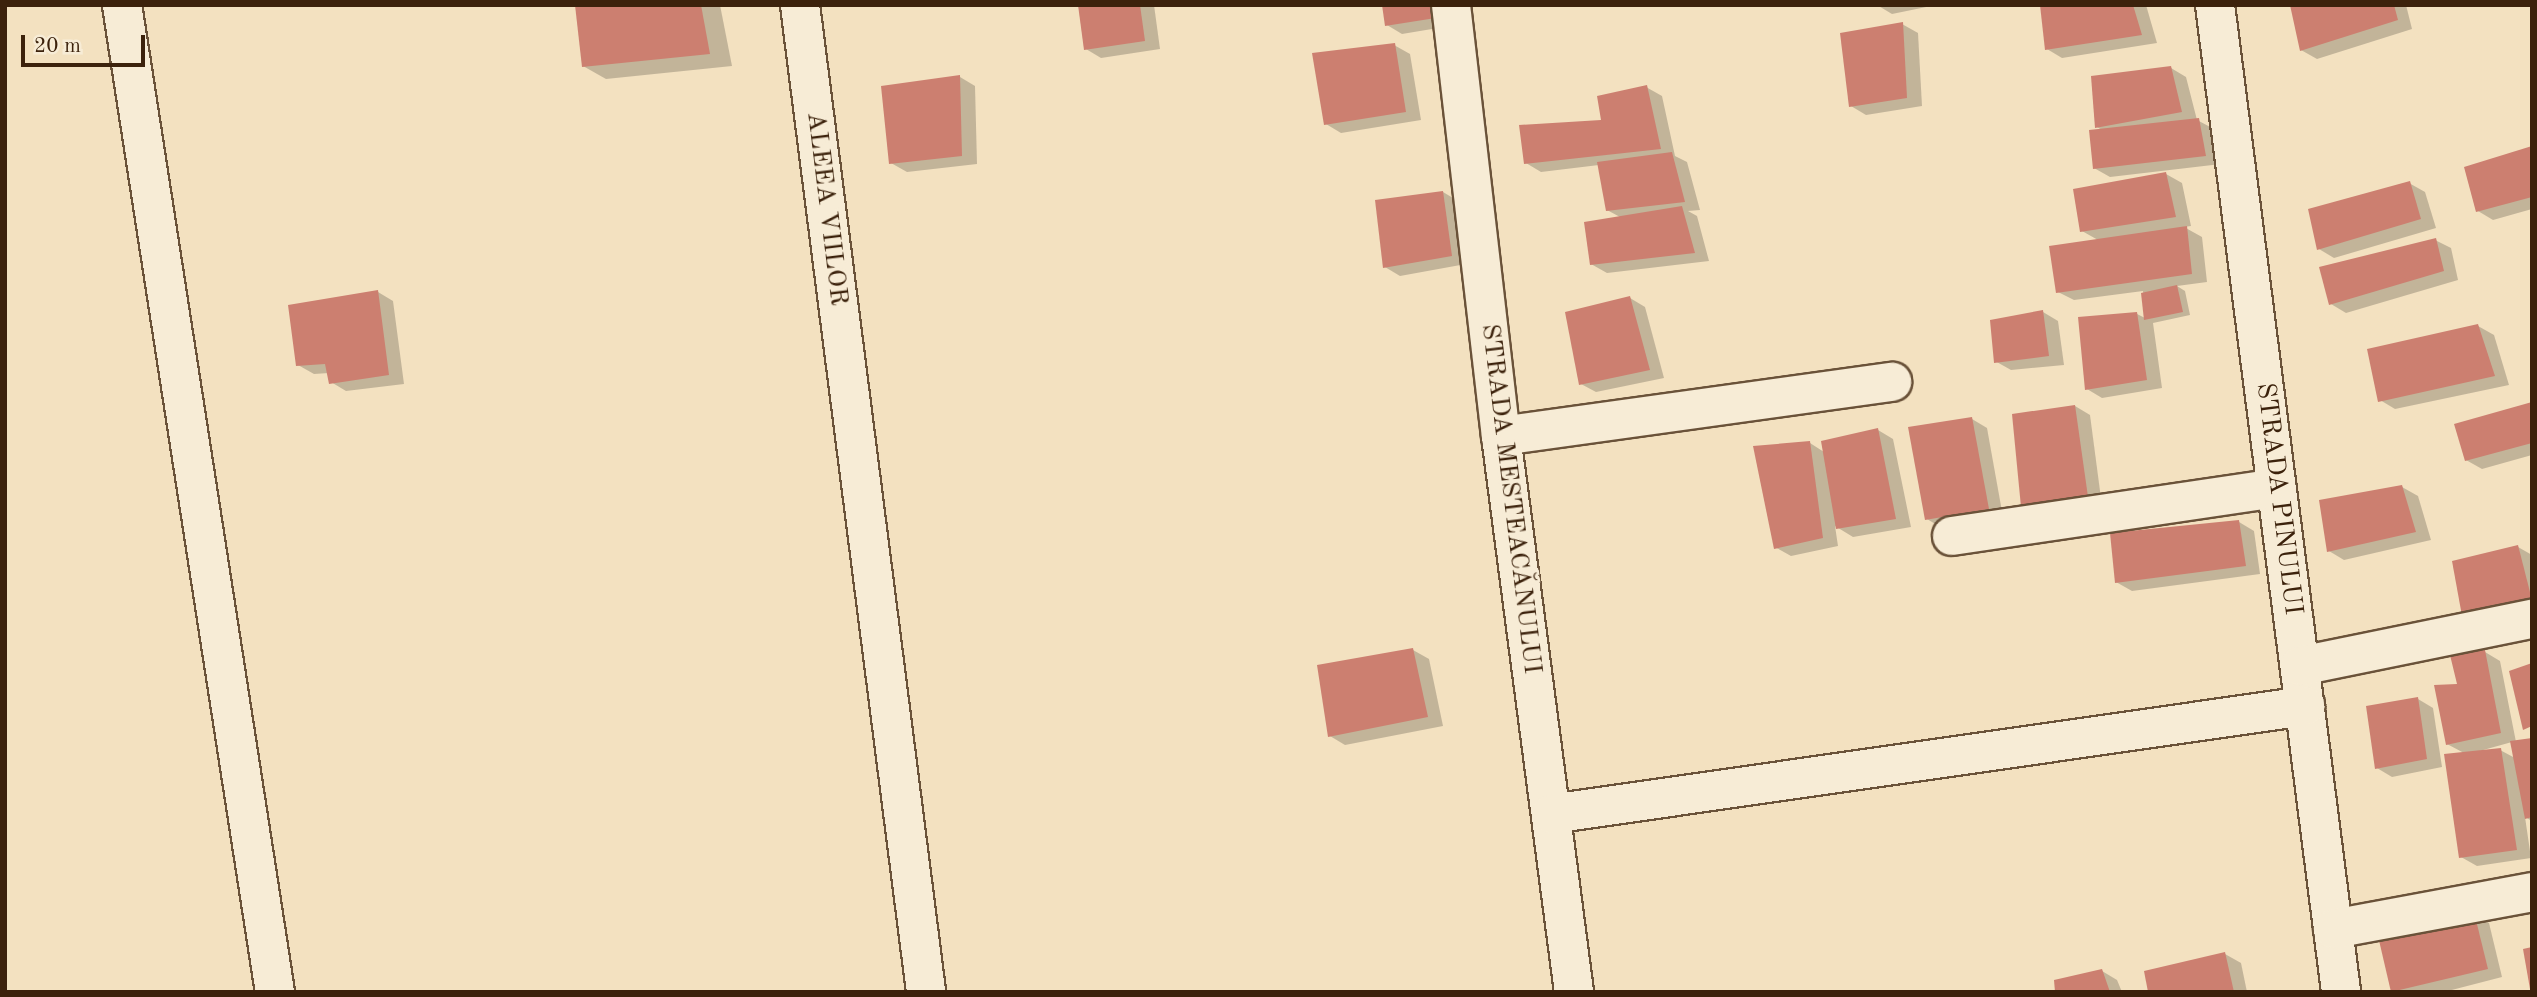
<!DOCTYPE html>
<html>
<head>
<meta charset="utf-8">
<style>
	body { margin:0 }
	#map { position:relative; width:2537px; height:997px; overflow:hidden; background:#f3e1c0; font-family:"Old Standard TT",serif }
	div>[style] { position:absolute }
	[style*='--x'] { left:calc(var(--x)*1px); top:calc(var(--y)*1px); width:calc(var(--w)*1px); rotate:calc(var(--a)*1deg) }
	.shadow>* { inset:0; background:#0003 }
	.building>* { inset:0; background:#cc7f70 }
	.roads { filter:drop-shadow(2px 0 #6a5239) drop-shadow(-2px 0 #6a5239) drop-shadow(0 2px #6a5239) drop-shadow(0 -2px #6a5239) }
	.minor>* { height:38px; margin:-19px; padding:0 19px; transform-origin:19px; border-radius:19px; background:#f7ecd6 }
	span { translate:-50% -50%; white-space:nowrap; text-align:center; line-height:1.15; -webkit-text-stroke:5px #f7ecd6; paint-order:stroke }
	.street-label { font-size:26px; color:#3c220c }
	.frame { position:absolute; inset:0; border:7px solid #3c220c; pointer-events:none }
	.scale { position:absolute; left:21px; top:35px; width:124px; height:32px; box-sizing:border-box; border:4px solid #3c220c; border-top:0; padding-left:9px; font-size:21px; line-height:24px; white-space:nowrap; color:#3c220c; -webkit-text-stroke:5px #f7ecd6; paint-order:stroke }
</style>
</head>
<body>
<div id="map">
	<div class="shadow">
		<div style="clip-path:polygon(577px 5px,720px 5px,732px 66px,606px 79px,583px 66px)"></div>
		<div style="clip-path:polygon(1079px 5px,1154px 5px,1160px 49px,1101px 58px,1086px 49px)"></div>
		<div style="clip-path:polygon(1450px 5px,1456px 25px,1402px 34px,1387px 25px)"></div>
		<div style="clip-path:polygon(1877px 5px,1936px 5px,1892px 14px)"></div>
		<div style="clip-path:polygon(2042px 5px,2146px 5px,2157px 43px,2062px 58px,2047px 49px)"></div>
		<div style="clip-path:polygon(2292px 5px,2406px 5px,2412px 29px,2317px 59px,2301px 50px)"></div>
		<div style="clip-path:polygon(1902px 24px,1918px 33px,1922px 106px,1866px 115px,1851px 106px)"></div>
		<div style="clip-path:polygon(1394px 45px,1410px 54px,1421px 120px,1341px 133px,1326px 124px)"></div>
		<div style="clip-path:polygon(2171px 68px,2186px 77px,2197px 120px,2214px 129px,2221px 164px,2110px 177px,2094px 168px,2102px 130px,2097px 127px)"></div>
		<div style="clip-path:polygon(960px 77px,975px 86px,977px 164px,907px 172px,891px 163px)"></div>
		<div style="clip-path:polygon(1646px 87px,1662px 96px,1675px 156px,1687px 162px,1700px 210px,1688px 211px,1697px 216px,1709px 261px,1607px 273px,1591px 264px,1620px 217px,1607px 210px,1599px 165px,1541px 172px,1526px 163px,1603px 121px)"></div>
		<div style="clip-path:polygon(2532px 148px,2532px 209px,2493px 220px,2478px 211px)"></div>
		<div style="clip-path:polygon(2166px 174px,2182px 183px,2191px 226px,2184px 227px,2202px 237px,2207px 282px,2177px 286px,2185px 291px,2190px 315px,2153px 323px,2162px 388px,2102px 398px,2087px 389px,2137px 314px,2145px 318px,2143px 291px,2074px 300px,2058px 292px,2098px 240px,2082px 231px)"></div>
		<div style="clip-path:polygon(2409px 183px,2425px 192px,2436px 228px,2334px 258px,2319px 249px)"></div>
		<div style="clip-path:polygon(1443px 192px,1458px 201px,1466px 264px,1400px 276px,1385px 267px)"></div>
		<div style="clip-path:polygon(2435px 240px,2451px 248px,2458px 280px,2346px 313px,2331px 304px)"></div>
		<div style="clip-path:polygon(378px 292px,393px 301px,404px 384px,346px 391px,331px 382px,329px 373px,314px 374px,298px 365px)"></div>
		<div style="clip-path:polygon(1630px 298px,1645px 307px,1664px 378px,1596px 392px,1581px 384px)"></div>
		<div style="clip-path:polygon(2043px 312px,2058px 321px,2064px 365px,2011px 370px,1995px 361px)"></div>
		<div style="clip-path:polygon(2478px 326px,2494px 335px,2509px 385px,2395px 409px,2380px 400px)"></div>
		<div style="clip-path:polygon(2532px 404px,2532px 455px,2482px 469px,2466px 460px)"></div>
		<div style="clip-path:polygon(2075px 406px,2090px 415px,2102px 506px,2038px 515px)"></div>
		<div style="clip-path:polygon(1972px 419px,1987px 428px,2003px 517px,1942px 528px,1927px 519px)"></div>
		<div style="clip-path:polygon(1878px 430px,1893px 439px,1911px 527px,1853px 537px,1835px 526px,1838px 546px,1791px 556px,1775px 547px,1810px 443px,1824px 452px)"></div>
		<div style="clip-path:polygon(2402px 487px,2418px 496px,2431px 540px,2344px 560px,2329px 551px)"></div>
		<div style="clip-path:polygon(2239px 522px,2254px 531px,2260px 574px,2132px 591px,2116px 582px)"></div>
		<div style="clip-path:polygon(2518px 547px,2532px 555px,2532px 612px)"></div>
		<div style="clip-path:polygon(1413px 650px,1429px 659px,1443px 726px,1345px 745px,1330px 736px)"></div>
		<div style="clip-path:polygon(evenodd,2485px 652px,2500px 661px,2516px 742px,2532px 740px,2532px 821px,2525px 817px,2531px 858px,2477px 866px,2461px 857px,2464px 753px,2447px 744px,2459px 685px,2485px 652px,2512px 742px,2515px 758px,2500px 750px,2476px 752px,2512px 742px)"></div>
		<div style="clip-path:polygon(2418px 699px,2433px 708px,2442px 767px,2392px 777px,2377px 768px)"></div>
		<div style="clip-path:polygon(2473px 914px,2489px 923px,2502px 977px,2444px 992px,2393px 991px)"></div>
		<div style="clip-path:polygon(2225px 954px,2241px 963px,2247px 992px,2150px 992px)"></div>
		<div style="clip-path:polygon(2102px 971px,2117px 980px,2122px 992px,2057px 992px)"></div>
	</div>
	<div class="building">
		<div style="clip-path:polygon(575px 5px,701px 5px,710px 54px,582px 67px)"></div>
		<div style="clip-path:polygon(1078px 5px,1140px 5px,1145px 41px,1084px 50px)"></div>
		<div style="clip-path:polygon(1382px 5px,1438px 5px,1442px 17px,1385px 26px)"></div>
		<div style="clip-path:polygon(2040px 5px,2133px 5px,2142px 35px,2045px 50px)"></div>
		<div style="clip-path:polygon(2290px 5px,2394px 5px,2398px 20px,2300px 51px)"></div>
		<div style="clip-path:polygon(1903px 22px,1907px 98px,1849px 107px,1840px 33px)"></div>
		<div style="clip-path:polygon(1395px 43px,1406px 112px,1324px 125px,1312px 53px)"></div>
		<div style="clip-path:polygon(2171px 66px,2182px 112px,2095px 128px,2091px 76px)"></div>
		<div style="clip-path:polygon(960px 75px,962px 156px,889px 164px,881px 86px)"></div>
		<div style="clip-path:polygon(1647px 85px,1661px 149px,1524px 164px,1519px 125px,1601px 120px,1597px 96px)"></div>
		<div style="clip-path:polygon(2199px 118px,2206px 156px,2093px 169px,2089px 130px)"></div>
		<div style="clip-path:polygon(2532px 146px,2532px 197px,2476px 212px,2464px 167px)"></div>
		<div style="clip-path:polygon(1672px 152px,1685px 202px,1606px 211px,1597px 162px)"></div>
		<div style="clip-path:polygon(2166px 172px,2176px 217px,2080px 232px,2073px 189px)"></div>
		<div style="clip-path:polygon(2410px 181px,2421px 219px,2317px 250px,2308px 209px)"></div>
		<div style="clip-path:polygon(1443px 191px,1452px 256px,1383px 268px,1375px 200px)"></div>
		<div style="clip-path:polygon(1682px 206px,1695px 253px,1590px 265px,1584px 222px)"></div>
		<div style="clip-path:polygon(2187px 226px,2192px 274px,2056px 293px,2049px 246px)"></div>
		<div style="clip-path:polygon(2436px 238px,2444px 271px,2329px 305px,2319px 267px)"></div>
		<div style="clip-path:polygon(2177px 285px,2183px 312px,2144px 320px,2141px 293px)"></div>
		<div style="clip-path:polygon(378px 290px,389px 375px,329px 384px,325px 364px,296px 366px,288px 305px)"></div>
		<div style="clip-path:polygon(1630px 296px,1650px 370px,1579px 385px,1565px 312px)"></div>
		<div style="clip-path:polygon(2043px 310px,2049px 356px,1994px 363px,1990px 320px)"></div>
		<div style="clip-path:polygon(2137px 312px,2147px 380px,2085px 390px,2078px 317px)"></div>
		<div style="clip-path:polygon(2478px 324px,2495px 376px,2378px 402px,2367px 349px)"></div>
		<div style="clip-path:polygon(2532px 402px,2532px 443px,2465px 461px,2454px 424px)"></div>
		<div style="clip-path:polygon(2075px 405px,2088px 497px,2021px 507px,2012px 414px)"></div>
		<div style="clip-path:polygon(1972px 417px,1989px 509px,1925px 520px,1908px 427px)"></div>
		<div style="clip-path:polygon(1878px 428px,1896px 519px,1836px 529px,1821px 441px)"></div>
		<div style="clip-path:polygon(1810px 441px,1823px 538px,1774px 549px,1753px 446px)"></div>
		<div style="clip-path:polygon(2402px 485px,2416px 532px,2327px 552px,2319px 500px)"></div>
		<div style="clip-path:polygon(2239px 520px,2246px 566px,2115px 583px,2110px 533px)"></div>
		<div style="clip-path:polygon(2518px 545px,2532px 600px,2462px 616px,2452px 561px)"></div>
		<div style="clip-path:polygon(1413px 648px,1428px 717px,1328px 737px,1317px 665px)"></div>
		<div style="clip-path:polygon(2485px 650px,2501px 733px,2446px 745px,2434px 685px,2457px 684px,2450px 655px)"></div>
		<div style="clip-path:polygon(2532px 663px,2532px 726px,2523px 730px,2509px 671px)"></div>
		<div style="clip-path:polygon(2418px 697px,2427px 759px,2375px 769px,2366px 706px)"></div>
		<div style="clip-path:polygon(2532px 738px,2532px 817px,2525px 819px,2510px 741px)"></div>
		<div style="clip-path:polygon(2501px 748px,2517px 850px,2459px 858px,2444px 754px)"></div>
		<div style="clip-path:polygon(2474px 912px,2488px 969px,2391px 992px,2378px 936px)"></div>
		<div style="clip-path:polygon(2532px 947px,2532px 989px,2530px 989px,2523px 949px)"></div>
		<div style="clip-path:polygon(2225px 952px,2234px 992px,2148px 992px,2144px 971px)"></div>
		<div style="clip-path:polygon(2102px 969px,2110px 992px,2055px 992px,2054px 980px)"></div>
	</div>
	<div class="roads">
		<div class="minor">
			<div style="--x:122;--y:5;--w:999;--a:81.19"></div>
			<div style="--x:800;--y:5;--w:995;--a:82.72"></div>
			<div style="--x:1451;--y:5;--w:434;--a:83.4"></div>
			<div style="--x:1501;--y:436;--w:561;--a:82.52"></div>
			<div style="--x:2215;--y:5;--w:995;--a:82.72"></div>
			<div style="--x:1501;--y:436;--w:395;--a:-7.9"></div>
			<div style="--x:1952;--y:536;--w:328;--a:-8.4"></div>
			<div style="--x:2300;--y:666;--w:237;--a:-11.5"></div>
			<div style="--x:1551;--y:814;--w:762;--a:-8.15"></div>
			<div style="--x:2333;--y:929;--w:202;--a:-10.5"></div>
		</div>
	</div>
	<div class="street-label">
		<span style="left:826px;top:209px;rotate:83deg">ALEEA VIILOR</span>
		<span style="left:1510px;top:499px;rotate:83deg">STRADA MESTEACĂNULUI</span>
		<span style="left:2278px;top:499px;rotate:83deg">STRADA PINULUI</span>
	</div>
	<div class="frame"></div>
	<div class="scale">20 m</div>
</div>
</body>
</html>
